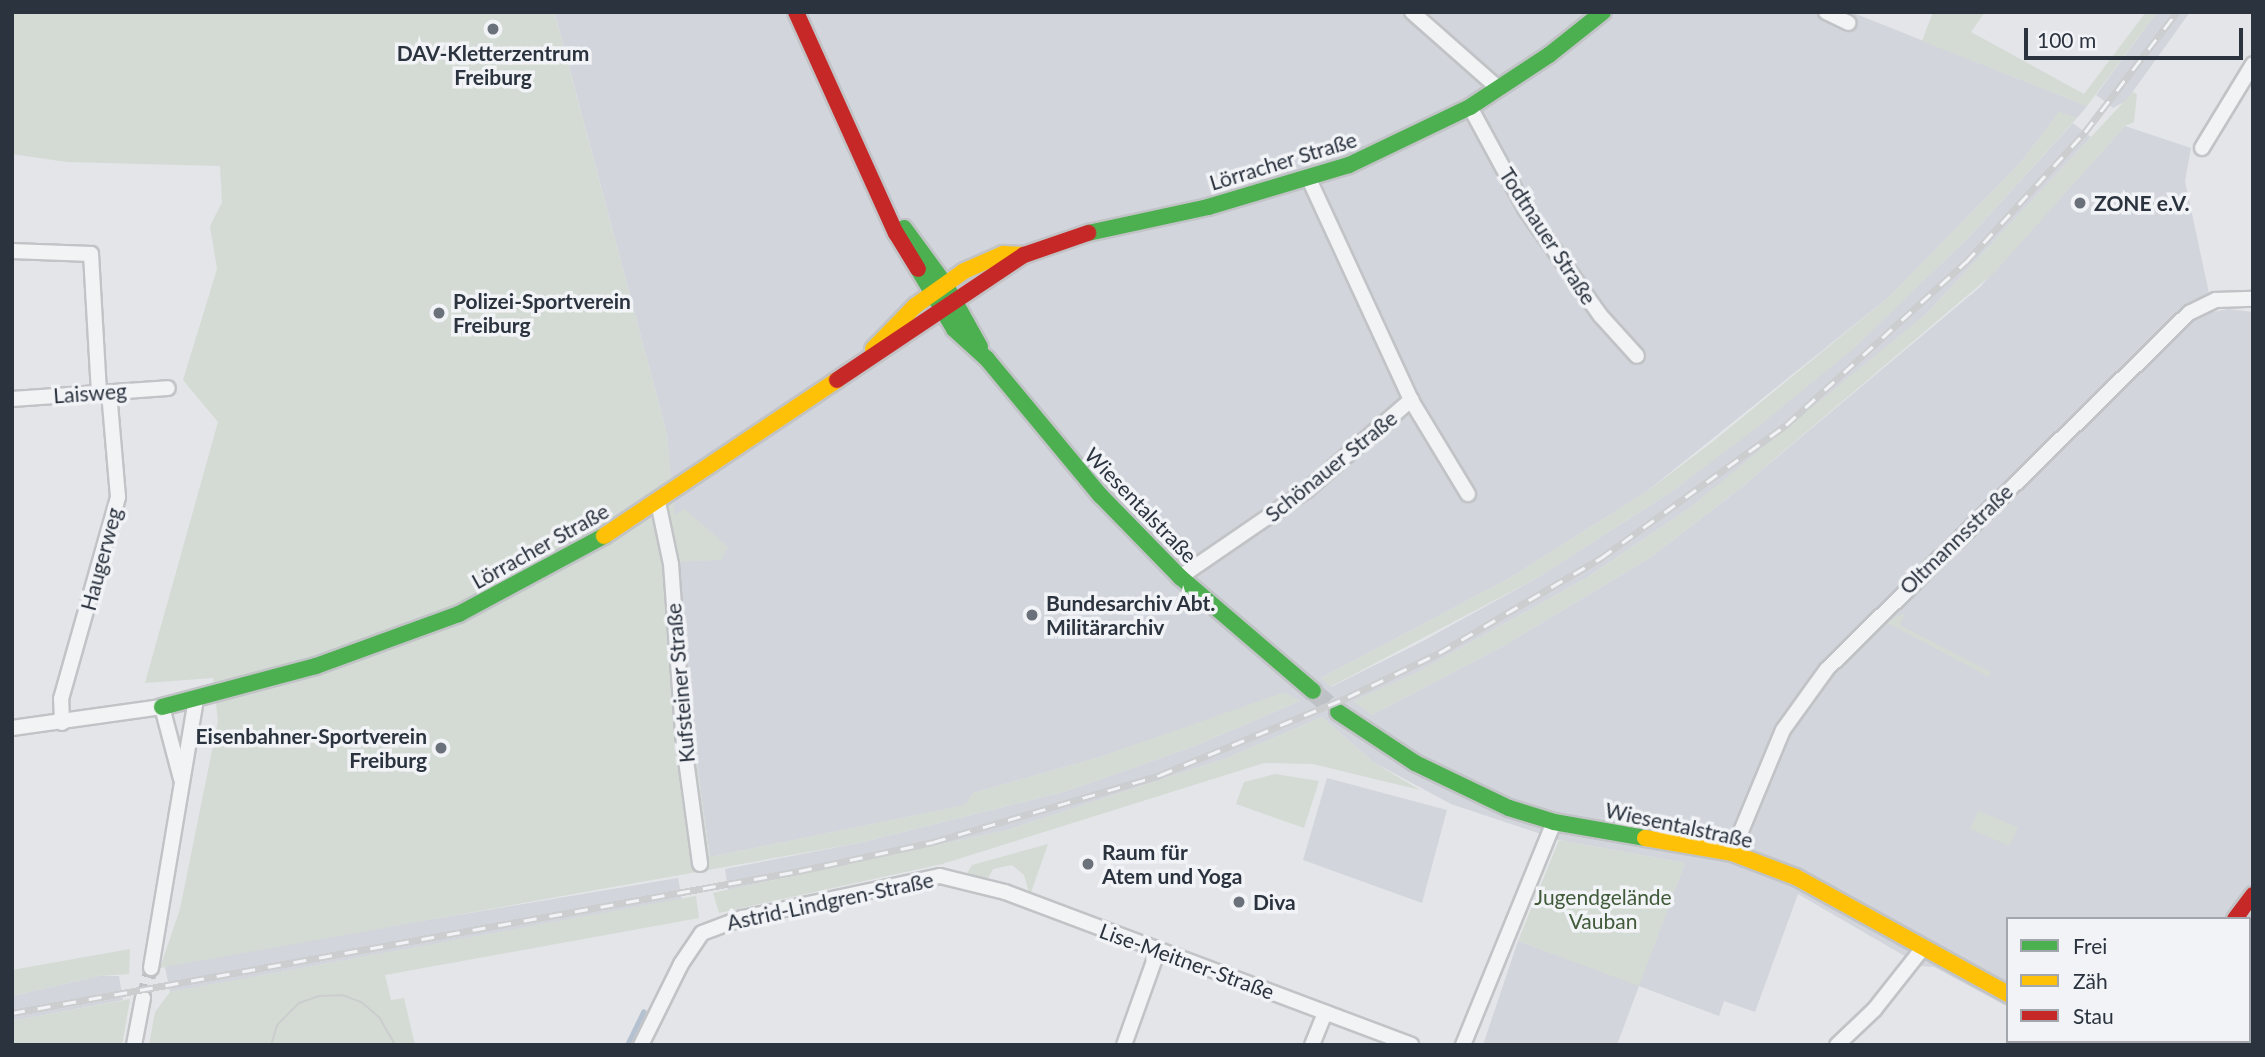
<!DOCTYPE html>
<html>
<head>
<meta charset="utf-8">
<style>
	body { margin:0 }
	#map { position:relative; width:2265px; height:1057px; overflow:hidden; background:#e3e5e8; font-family:Lato,sans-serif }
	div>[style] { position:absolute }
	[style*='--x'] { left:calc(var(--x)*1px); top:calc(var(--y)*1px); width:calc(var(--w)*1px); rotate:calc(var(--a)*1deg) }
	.built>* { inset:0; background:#d2d5db }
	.green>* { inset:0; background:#d4dbd4 }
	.stream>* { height:4.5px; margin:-2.25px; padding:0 2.25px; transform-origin:2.25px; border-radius:2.25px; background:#b4c1d0 }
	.street-tunnel>* { height:14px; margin-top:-7px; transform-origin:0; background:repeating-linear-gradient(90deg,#bec1c6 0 14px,transparent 0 21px) }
	.secondary-tunnel>* { height:19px; margin-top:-9.5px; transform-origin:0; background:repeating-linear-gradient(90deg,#bec1c6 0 19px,transparent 0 29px) }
	.roads { filter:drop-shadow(2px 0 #c1c3c6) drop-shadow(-2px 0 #c1c3c6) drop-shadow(0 2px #c1c3c6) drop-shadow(0 -2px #c1c3c6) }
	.street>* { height:14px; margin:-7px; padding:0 7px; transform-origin:7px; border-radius:7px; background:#f2f3f4 }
	.fast>* { height:16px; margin:-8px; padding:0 8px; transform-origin:8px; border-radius:8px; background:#4caf50 }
	.slow>* { height:16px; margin:-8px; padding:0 8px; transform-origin:8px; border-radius:8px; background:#ffc107 }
	.jam>* { height:16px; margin:-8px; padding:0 8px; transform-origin:8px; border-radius:8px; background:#c62828 }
	.tram>* { height:2px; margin:-1px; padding:0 1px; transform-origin:1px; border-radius:1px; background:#cbcdcf }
	.rail>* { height:7px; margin-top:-3.5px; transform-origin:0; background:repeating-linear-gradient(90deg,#f1f3f6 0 13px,#cbcdcf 0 26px); box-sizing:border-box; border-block:2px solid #cbcdcf }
	.dots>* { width:19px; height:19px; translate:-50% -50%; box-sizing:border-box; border:4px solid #f1f3f6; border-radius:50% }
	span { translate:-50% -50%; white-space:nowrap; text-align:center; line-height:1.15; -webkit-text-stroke:7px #f1f3f6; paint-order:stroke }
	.poi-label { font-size:21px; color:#2b333f; font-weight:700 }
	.left { translate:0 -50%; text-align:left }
	.right { translate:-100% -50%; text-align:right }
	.street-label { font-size:21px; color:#2b333f }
	.park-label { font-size:21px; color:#405a3a }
	.frame { position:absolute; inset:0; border:14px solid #2b333f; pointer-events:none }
	.legend { position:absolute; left:2006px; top:917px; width:245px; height:126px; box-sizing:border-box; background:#f1f3f6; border:2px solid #a2a6ad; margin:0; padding:9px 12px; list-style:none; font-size:21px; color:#2b333f }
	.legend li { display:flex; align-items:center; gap:14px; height:35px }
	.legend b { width:35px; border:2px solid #a2a6ad }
	.scale { position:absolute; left:2024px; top:28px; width:219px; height:32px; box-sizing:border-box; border:4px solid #2b333f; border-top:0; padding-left:9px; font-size:21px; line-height:24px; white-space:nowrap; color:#2b333f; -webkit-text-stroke:5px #f1f3f6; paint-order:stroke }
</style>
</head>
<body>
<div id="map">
	<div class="built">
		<div style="clip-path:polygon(564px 12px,1851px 12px,2087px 106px,2077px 118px,2059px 113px,2021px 162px,1889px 297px,1646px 492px,1508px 579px,1321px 678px,1331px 687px,1421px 642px,1537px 578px,1674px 490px,1851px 350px,1969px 237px,2073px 123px,2091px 137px,1926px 314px,1817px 408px,1688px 509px,1586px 578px,1416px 673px,1354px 701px,1372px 715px,1505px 645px,1651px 557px,1738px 490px,1980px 287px,2125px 126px,2191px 148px,2185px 181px,2213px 312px,2228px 309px,2253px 312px,2253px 929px,2249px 935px,2249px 919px,2008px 919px,2008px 1007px,1934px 967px,1922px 966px,1798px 894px,1755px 1012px,1724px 1001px,1719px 1016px,1639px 986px,1617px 1045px,1483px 1045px,1518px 941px,1639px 985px,1685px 863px,1559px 840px,1451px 804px,1373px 762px,1322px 717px,1227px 758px,1007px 830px,728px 890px,725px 869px,859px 843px,1067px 791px,1192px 747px,1300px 701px,1285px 693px,1100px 757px,973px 793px,966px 805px,710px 857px,691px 722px,667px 434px,555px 14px)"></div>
		<div style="clip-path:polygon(2157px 12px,2190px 12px,2126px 101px,2113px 108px,2096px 95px)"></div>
		<div style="clip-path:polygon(1327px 778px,1447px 810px,1422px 903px,1303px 860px)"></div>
		<div style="clip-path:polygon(678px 878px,682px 899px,170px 992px,165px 967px,177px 962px)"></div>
		<div style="clip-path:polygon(99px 976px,119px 976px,123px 1000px,12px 1021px,12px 996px)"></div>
	</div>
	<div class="green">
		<div style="clip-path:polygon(12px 12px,564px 12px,555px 15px,667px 434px,675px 515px,685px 509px,728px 547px,721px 560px,680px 562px,691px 722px,710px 857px,965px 805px,973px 793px,1100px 757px,1285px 692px,1300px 701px,1192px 747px,1067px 791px,859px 843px,160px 968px,180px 909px,218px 721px,213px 678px,145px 683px,218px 422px,183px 380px,217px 269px,210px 226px,222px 202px,220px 166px,67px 162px,12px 154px)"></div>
		<div style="clip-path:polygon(1933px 12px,1985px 12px,1971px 32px,2084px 94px,2146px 12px,2157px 12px,2087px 106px,1922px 41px)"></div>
		<div style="clip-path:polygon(2133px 92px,2137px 94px,2134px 122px,2125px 126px,1995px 272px,1738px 490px,1651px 557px,1505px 645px,1372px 715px,1353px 701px,1416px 673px,1586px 578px,1688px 509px,1926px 314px)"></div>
		<div style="clip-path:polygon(2059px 112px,2077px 118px,1969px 237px,1852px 350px,1758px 427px,1674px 490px,1537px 578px,1330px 687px,1321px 678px,1508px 579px,1646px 492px,1711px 443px,1889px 297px,2021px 162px)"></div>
		<div style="clip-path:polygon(1905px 613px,1900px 625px,1991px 672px,1989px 677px,1886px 622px)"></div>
		<div style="clip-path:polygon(1322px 717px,1373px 762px,1420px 790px,1313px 764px,1264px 763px,942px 864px,719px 913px,713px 893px,1007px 830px,1227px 758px)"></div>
		<div style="clip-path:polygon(1275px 774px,1319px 781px,1304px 828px,1236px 804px,1244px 782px)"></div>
		<div style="clip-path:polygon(1978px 811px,2018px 827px,2010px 846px,1970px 829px)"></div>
		<div style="clip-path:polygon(1559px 840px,1685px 863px,1639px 986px,1518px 941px)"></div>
		<div style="clip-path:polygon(1048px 844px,1030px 895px,1024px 875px,1012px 865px,993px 869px,987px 880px,966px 875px,972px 865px)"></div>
		<div style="clip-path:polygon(696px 896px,699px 918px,385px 975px,391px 1000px,404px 998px,415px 1045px,149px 1045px,155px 1012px,170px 992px)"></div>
		<div style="clip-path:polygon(130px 949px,129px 974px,99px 976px,12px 996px,12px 970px)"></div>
		<div style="clip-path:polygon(130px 999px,122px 1045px,12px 1045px,12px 1021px)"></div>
	</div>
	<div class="stream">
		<div style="--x:627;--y:1045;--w:37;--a:-64"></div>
	</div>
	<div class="street-tunnel">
		<div style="--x:143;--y:998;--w:31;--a:-75"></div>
	</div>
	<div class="secondary-tunnel">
		<div style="--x:1313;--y:691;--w:33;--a:40"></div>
	</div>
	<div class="roads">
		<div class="street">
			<div style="--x:1412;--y:12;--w:116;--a:41.5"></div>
			<div style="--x:1826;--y:12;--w:25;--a:26"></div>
			<div style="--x:1470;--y:107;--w:117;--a:61.5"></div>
			<div style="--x:1526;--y:210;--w:128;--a:54.8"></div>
			<div style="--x:1600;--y:315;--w:55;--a:47.9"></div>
			<div style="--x:2202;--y:148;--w:98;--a:-58.7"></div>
			<div style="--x:1309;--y:179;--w:243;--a:65.2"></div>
			<div style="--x:1411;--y:400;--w:110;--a:58.8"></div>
			<div style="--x:12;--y:251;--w:79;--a:2.2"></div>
			<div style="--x:91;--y:254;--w:138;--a:86.7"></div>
			<div style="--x:12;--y:399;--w:156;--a:-4"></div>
			<div style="--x:658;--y:502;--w:63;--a:78.2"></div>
			<div style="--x:671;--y:564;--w:181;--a:85.9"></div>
			<div style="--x:684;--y:745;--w:120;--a:82.3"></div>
			<div style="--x:1180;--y:577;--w:154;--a:-34.4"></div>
			<div style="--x:1307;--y:490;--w:138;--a:-40.9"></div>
			<div style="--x:62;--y:723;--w:24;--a:-92"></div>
			<div style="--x:61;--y:699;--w:210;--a:-74.2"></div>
			<div style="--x:118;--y:497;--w:105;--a:-94.9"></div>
			<div style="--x:12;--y:728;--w:151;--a:-8"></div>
			<div style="--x:162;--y:707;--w:74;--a:75.2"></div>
			<div style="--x:1732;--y:853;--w:133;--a:-67.5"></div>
			<div style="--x:1783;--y:730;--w:75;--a:-54.2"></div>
			<div style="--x:1827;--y:669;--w:508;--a:-44.52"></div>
			<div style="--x:2189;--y:313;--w:30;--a:-26"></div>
			<div style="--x:2216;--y:300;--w:37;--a:-2"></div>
			<div style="--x:151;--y:968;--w:272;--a:-80.5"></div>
			<div style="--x:134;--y:1045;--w:48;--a:-79.2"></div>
			<div style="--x:641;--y:1045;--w:90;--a:-63.7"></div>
			<div style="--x:681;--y:964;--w:37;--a:-56"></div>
			<div style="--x:702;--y:933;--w:43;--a:-20.6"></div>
			<div style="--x:742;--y:918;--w:202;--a:-12"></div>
			<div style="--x:940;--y:876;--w:67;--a:13.8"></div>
			<div style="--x:1005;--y:892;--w:434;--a:20.6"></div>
			<div style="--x:1124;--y:1045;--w:101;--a:-70.3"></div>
			<div style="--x:1312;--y:1045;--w:35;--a:-68"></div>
			<div style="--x:1463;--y:1045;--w:241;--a:-67.8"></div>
			<div style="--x:1837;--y:1045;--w:51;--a:-43.4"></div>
			<div style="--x:1874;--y:1010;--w:79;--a:-51.7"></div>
		</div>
		<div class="fast">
			<div style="--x:904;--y:228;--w:69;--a:53.8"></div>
			<div style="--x:945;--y:284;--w:72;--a:60.9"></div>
			<div style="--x:1088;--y:233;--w:123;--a:-12.2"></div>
			<div style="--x:1208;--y:207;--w:147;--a:-16.6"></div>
			<div style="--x:1349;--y:165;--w:134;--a:-25.6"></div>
			<div style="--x:1470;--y:107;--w:95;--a:-33.4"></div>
			<div style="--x:1549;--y:55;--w:69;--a:-38.5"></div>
			<div style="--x:918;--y:269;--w:70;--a:59"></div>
			<div style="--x:954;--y:329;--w:45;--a:42.3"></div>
			<div style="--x:987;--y:359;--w:177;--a:50.3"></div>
			<div style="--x:1100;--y:495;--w:115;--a:45.7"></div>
			<div style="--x:1180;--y:577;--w:175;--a:40.6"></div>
			<div style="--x:162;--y:707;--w:159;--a:-14.9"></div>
			<div style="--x:316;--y:666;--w:152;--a:-20"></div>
			<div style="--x:459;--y:614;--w:165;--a:-28.3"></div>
			<div style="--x:1338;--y:712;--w:92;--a:33.5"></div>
			<div style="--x:1415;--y:763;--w:104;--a:25.6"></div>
			<div style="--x:1509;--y:808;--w:47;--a:17.3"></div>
			<div style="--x:1554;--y:822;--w:92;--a:10"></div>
			<div style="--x:2249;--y:941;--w:7;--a:-56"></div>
		</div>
		<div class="slow">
			<div style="--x:873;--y:349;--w:60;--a:-45.7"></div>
			<div style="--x:915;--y:306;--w:60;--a:-35.5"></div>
			<div style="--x:964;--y:271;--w:43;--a:-23.6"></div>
			<div style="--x:1003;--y:254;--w:21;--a:3"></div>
			<div style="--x:604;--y:536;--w:280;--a:-33.8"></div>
			<div style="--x:1645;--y:838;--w:88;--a:9.8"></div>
			<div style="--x:1732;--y:853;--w:68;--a:20.6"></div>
			<div style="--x:1796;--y:877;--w:242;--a:28.9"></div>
			<div style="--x:2200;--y:1041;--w:7;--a:16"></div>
			<div style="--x:2176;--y:1045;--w:4;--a:-63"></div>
		</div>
		<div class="jam">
			<div style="--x:796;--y:12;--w:243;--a:65.7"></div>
			<div style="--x:896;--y:233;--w:42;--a:58.6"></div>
			<div style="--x:837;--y:380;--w:225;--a:-33.8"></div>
			<div style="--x:1024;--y:255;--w:68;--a:-19"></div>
			<div style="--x:2235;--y:919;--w:30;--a:-53"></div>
		</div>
	</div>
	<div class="tram">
		<div style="--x:2246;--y:919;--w:12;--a:-55"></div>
		<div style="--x:271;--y:1045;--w:21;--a:-73"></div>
		<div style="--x:277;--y:1025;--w:31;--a:-45"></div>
		<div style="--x:299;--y:1003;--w:21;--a:-19"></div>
		<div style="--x:319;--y:996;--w:23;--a:-2"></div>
		<div style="--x:342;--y:995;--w:20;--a:20"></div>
		<div style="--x:361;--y:1002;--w:23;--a:40"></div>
		<div style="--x:379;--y:1017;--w:32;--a:60"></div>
		<div style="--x:2185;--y:1045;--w:4;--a:-76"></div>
	</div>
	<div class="rail">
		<div style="--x:12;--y:1013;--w:800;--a:-10.23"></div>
		<div style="--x:799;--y:871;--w:137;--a:-12.2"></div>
		<div style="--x:933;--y:842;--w:237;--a:-16.4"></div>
		<div style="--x:1160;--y:775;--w:204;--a:-22.5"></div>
		<div style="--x:1348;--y:697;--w:101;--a:-25.8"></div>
		<div style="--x:1439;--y:653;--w:188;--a:-30.4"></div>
		<div style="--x:1601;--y:558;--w:228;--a:-35.7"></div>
		<div style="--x:1786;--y:425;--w:243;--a:-42.2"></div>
		<div style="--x:1966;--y:262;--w:176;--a:-47.5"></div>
		<div style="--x:2085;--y:132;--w:151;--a:-52.5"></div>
	</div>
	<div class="dots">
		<div style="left:493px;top:29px;background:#6b717a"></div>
		<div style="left:2080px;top:203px;background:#6b717a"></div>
		<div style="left:439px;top:313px;background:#6b717a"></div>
		<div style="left:1032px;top:615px;background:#6b717a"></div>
		<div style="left:441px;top:748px;background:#6b717a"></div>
		<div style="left:1088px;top:864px;background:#6b717a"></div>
		<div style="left:1239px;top:902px;background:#6b717a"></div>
	</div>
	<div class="poi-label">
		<span style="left:493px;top:65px">DAV-Kletterzentrum<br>Freiburg</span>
		<span class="left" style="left:2094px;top:203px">ZONE e.V.</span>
		<span class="left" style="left:453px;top:313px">Polizei-Sportverein<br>Freiburg</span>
		<span class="left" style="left:1046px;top:615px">Bundesarchiv Abt.<br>Militärarchiv</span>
		<span class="right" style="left:427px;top:748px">Eisenbahner-Sportverein<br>Freiburg</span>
		<span class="left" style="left:1102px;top:864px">Raum für<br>Atem und Yoga</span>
		<span class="left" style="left:1253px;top:902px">Diva</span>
	</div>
	<div class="street-label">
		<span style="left:1283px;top:161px;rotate:-17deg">Lörracher Straße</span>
		<span style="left:1548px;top:236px;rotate:57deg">Todtnauer Straße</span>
		<span style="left:90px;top:393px;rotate:-4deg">Laisweg</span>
		<span style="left:1331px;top:466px;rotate:-39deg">Schönauer Straße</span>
		<span style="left:1141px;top:505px;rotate:46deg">Wiesentalstraße</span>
		<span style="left:1956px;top:539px;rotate:-44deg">Oltmannsstraße</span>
		<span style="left:540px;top:546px;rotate:-29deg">Lörracher Straße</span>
		<span style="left:101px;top:559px;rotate:-75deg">Haugerweg</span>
		<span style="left:680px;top:683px;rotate:-95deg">Kufsteiner Straße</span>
		<span style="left:1679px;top:825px;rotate:12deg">Wiesentalstraße</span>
		<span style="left:830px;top:901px;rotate:-12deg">Astrid-Lindgren-Straße</span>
		<span style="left:1187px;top:961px;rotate:20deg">Lise-Meitner-Straße</span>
	</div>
	<div class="park-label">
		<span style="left:1603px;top:909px">Jugendgelände<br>Vauban</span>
	</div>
	<div class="frame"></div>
	<ul class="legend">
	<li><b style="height:9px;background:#4caf50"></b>Frei</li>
	<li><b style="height:9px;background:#ffc107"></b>Zäh</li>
	<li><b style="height:9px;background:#c62828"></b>Stau</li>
	</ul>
	<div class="scale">100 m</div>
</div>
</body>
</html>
